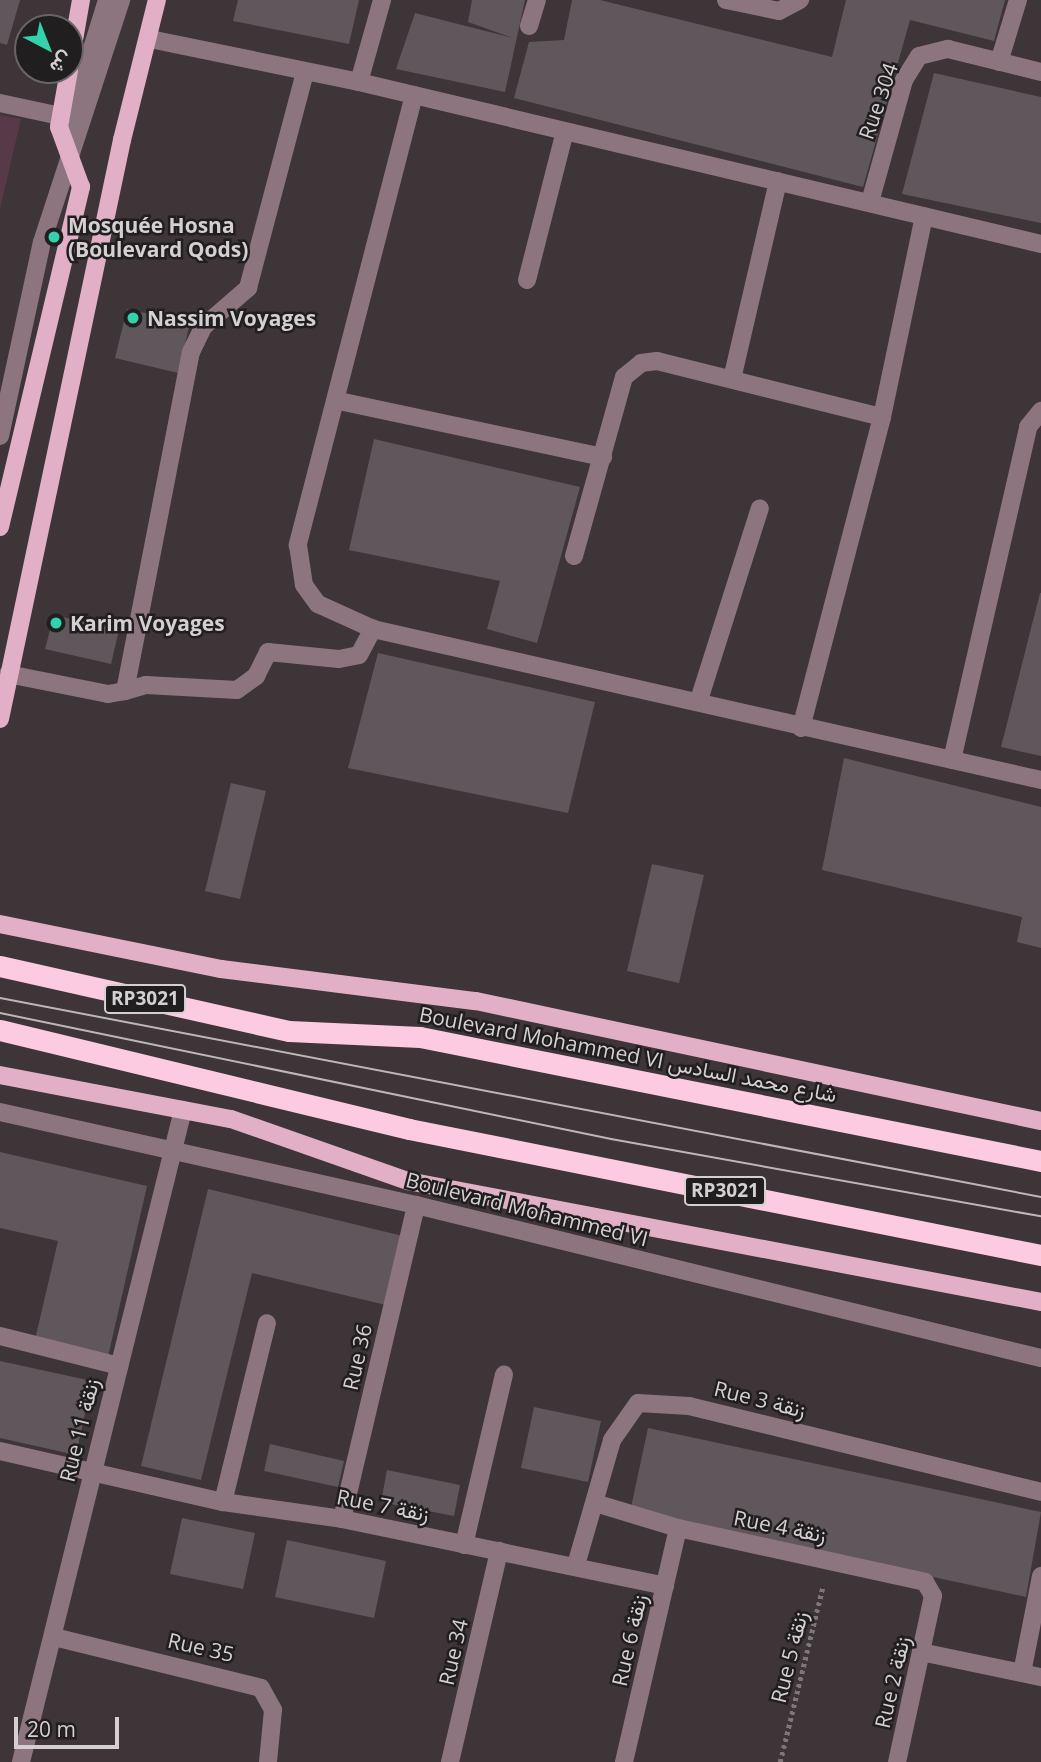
<!DOCTYPE html>
<html>
<head>
<meta charset="utf-8">
<style>
	body { margin:0 }
	#map { position:relative; width:1041px; height:1762px; overflow:hidden; background:#3d3538; font-family:"Open Sans",Vazirmatn,sans-serif }
	div>[style] { position:absolute }
	[style*='--x'] { left:calc(var(--x)*1px); top:calc(var(--y)*1px); width:calc(var(--w)*1px); rotate:calc(var(--a)*1deg) }
	.green>* { inset:0; background:#573947 }
	.building>* { inset:0; background:#5f575b }
	.path>* { height:4.5px; margin-top:-2.25px; transform-origin:0; background:repeating-linear-gradient(90deg,#7d777a 0 3.5px,transparent 0 7px) }
	.minor>* { height:18px; margin:-9px; padding:0 9px; transform-origin:9px; border-radius:9px; background:#8d757f }
	.major>* { height:18px; margin:-9px; padding:0 9px; transform-origin:9px; border-radius:9px; background:#e2b0c6 }
	.highway>* { height:21px; margin:-10.5px; padding:0 10.5px; transform-origin:10.5px; border-radius:10.5px; background:#fccbe1 }
	.tram>* { height:2px; margin:-1px; padding:0 1px; transform-origin:1px; border-radius:1px; background:#bcb8ba }
	.dots>* { width:19px; height:19px; translate:-50% -50%; box-sizing:border-box; border:4px solid #211e1f; border-radius:50% }
	span { translate:-50% -50%; white-space:nowrap; text-align:center; line-height:1.15; -webkit-text-stroke:5px #211e1f; paint-order:stroke }
	.shield-label span { padding:2px 5px; background:#211e1f; border:2px solid; border-radius:5px; -webkit-text-stroke-width:0 }
	.shield-label { font-size:19px; color:#d4d0d2; font-weight:700 }
	.street-label { font-size:21px; color:#d4d0d2 }
	.poi-label { font-size:21px; color:#d4d0d2; font-weight:700 }
	.left { translate:0 -50%; text-align:left }
	.north { position:absolute; left:14px; top:14px; width:70px; height:70px; box-sizing:border-box; background:#211e1f; border:2px solid #696567; border-radius:50%; rotate:138deg; font-size:19px; font-weight:700; line-height:28px; text-align:center; color:#d4d0d2 }
	.north::after { content:''; display:block; margin:auto; width:24px; height:32px; background:#2fd4aa; clip-path:polygon(50% 0,100% 100%,50% 72%,0 100%) }
	.scale { position:absolute; left:14px; top:1717px; width:105px; height:32px; box-sizing:border-box; border:4px solid #d4d0d2; border-top:0; padding-left:9px; font-size:21px; line-height:24px; white-space:nowrap; color:#d4d0d2; -webkit-text-stroke:5px #211e1f; paint-order:stroke }
</style>
</head>
<body>
<div id="map">
	<div class="green">
		<div style="clip-path:polygon(0 115px,21px 119px,0 209px)"></div>
	</div>
	<div class="building">
		<div style="clip-path:polygon(0 0,20px 0,7px 45px,0 43px)"></div>
		<div style="clip-path:polygon(238px 0,359px 0,349px 44px,233px 21px)"></div>
		<div style="clip-path:polygon(472px 0,525px 0,505px 92px,396px 69px,415px 13px,513px 38px,468px 22px)"></div>
		<div style="clip-path:polygon(572px 0,600px 0,832px 57px,846px 0,1005px 0,994px 41px,910px 20px,863px 187px,514px 98px,529px 42px,564px 40px)"></div>
		<div style="clip-path:polygon(934px 73px,1041px 97px,1041px 223px,902px 194px)"></div>
		<div style="clip-path:polygon(127px 309px,190px 323px,178px 373px,115px 358px)"></div>
		<div style="clip-path:polygon(374px 439px,580px 487px,537px 643px,487px 629px,500px 581px,349px 550px)"></div>
		<div style="clip-path:polygon(1040px 593px,1041px 593px,1041px 756px,1001px 747px)"></div>
		<div style="clip-path:polygon(54px 615px,119px 630px,111px 664px,45px 649px)"></div>
		<div style="clip-path:polygon(378px 653px,595px 702px,568px 813px,348px 768px)"></div>
		<div style="clip-path:polygon(844px 758px,1041px 807px,1041px 948px,1017px 942px,1022px 917px,822px 870px)"></div>
		<div style="clip-path:polygon(231px 783px,266px 791px,240px 899px,205px 891px)"></div>
		<div style="clip-path:polygon(652px 864px,704px 875px,679px 983px,627px 971px)"></div>
		<div style="clip-path:polygon(0 1152px,147px 1186px,107px 1361px,34px 1344px,58px 1241px,0 1228px)"></div>
		<div style="clip-path:polygon(208px 1189px,407px 1237px,390px 1306px,252px 1273px,201px 1480px,141px 1466px)"></div>
		<div style="clip-path:polygon(0 1361px,92px 1381px,76px 1455px,0 1438px)"></div>
		<div style="clip-path:polygon(534px 1407px,601px 1421px,588px 1482px,521px 1468px)"></div>
		<div style="clip-path:polygon(648px 1428px,1041px 1512px,1026px 1597px,630px 1512px)"></div>
		<div style="clip-path:polygon(270px 1444px,344px 1461px,338px 1487px,264px 1471px)"></div>
		<div style="clip-path:polygon(387px 1470px,460px 1485px,454px 1516px,381px 1502px)"></div>
		<div style="clip-path:polygon(182px 1518px,255px 1533px,243px 1589px,170px 1574px)"></div>
		<div style="clip-path:polygon(287px 1540px,386px 1561px,374px 1618px,275px 1597px)"></div>
	</div>
	<div class="path">
		<div style="--x:780;--y:1762;--w:181;--a:-76.3"></div>
	</div>
	<div class="minor">
		<div style="--x:726;--y:0;--w:54;--a:11.7"></div>
		<div style="--x:779;--y:11;--w:24;--a:-28"></div>
		<div style="--x:529;--y:26;--w:27;--a:-73"></div>
		<div style="--x:150;--y:39;--w:213;--a:11.6"></div>
		<div style="--x:359;--y:82;--w:701;--a:13.36"></div>
		<div style="--x:999;--y:62;--w:65;--a:-73"></div>
		<div style="--x:359;--y:82;--w:85;--a:-74.3"></div>
		<div style="--x:414;--y:95;--w:465;--a:104.5"></div>
		<div style="--x:298;--y:545;--w:40;--a:81.5"></div>
		<div style="--x:304;--y:585;--w:24;--a:54"></div>
		<div style="--x:318;--y:604;--w:60;--a:24.4"></div>
		<div style="--x:373;--y:629;--w:685;--a:12.74"></div>
		<div style="--x:0;--y:103;--w:61;--a:12.2"></div>
		<div style="--x:67;--y:130;--w:136;--a:-72.9"></div>
		<div style="--x:870;--y:202;--w:127;--a:-74.4"></div>
		<div style="--x:904;--y:80;--w:28;--a:-58"></div>
		<div style="--x:919;--y:56;--w:30;--a:-14"></div>
		<div style="--x:948;--y:49;--w:96;--a:13.9"></div>
		<div style="--x:527;--y:280;--w:150;--a:-75.7"></div>
		<div style="--x:732;--y:379;--w:203;--a:-76.9"></div>
		<div style="--x:339;--y:401;--w:270;--a:12"></div>
		<div style="--x:0;--y:436;--w:198;--a:-77.8"></div>
		<div style="--x:42;--y:242;--w:255;--a:-71.9"></div>
		<div style="--x:574;--y:556;--w:186;--a:-74.4"></div>
		<div style="--x:624;--y:377;--w:22;--a:-39"></div>
		<div style="--x:641;--y:363;--w:16;--a:-7"></div>
		<div style="--x:657;--y:361;--w:232;--a:14"></div>
		<div style="--x:8;--y:674;--w:102;--a:11.3"></div>
		<div style="--x:108;--y:694;--w:17;--a:-10"></div>
		<div style="--x:125;--y:691;--w:345;--a:-79"></div>
		<div style="--x:191;--y:352;--w:28;--a:-64"></div>
		<div style="--x:203;--y:327;--w:60;--a:-40.9"></div>
		<div style="--x:248;--y:288;--w:222;--a:-75.2"></div>
		<div style="--x:125;--y:691;--w:22;--a:-16"></div>
		<div style="--x:146;--y:685;--w:91;--a:3.1"></div>
		<div style="--x:237;--y:690;--w:24;--a:-36"></div>
		<div style="--x:256;--y:676;--w:27;--a:-63"></div>
		<div style="--x:268;--y:652;--w:71;--a:5.6"></div>
		<div style="--x:339;--y:659;--w:20;--a:-11"></div>
		<div style="--x:359;--y:655;--w:30;--a:-62"></div>
		<div style="--x:699;--y:700;--w:201;--a:-72.4"></div>
		<div style="--x:801;--y:728;--w:321;--a:-75.4"></div>
		<div style="--x:882;--y:417;--w:205;--a:-78.2"></div>
		<div style="--x:952;--y:760;--w:342;--a:-77.1"></div>
		<div style="--x:1028;--y:427;--w:21;--a:-51"></div>
		<div style="--x:0;--y:1112;--w:426;--a:12.6"></div>
		<div style="--x:416;--y:1205;--w:643;--a:13.76"></div>
		<div style="--x:0;--y:1336;--w:123;--a:14.1"></div>
		<div style="--x:0;--y:1451;--w:229;--a:12.9"></div>
		<div style="--x:223;--y:1502;--w:120;--a:8.1"></div>
		<div style="--x:342;--y:1519;--w:330;--a:11.7"></div>
		<div style="--x:223;--y:1502;--w:184;--a:-76.2"></div>
		<div style="--x:595;--y:1503;--w:87;--a:16.8"></div>
		<div style="--x:678;--y:1528;--w:253;--a:12.3"></div>
		<div style="--x:925;--y:1582;--w:16;--a:60"></div>
		<div style="--x:933;--y:1596;--w:170;--a:102.2"></div>
		<div style="--x:342;--y:1519;--w:323;--a:-76.7"></div>
		<div style="--x:464;--y:1545;--w:175;--a:-76.8"></div>
		<div style="--x:576;--y:1565;--w:130;--a:-73.9"></div>
		<div style="--x:612;--y:1440;--w:45;--a:-54.9"></div>
		<div style="--x:638;--y:1403;--w:51;--a:3.4"></div>
		<div style="--x:689;--y:1406;--w:362;--a:13.7"></div>
		<div style="--x:54;--y:1637;--w:213;--a:13.8"></div>
		<div style="--x:261;--y:1688;--w:25;--a:61"></div>
		<div style="--x:273;--y:1710;--w:52;--a:95.5"></div>
		<div style="--x:921;--y:1652;--w:123;--a:11.8"></div>
		<div style="--x:1022;--y:1673;--w:99;--a:-78.9"></div>
		<div style="--x:21;--y:1762;--w:672;--a:-76.05"></div>
		<div style="--x:450;--y:1762;--w:217;--a:-76.9"></div>
		<div style="--x:624;--y:1762;--w:240;--a:-77"></div>
	</div>
	<div class="major">
		<div style="--x:70;--y:63;--w:64;--a:-80.1"></div>
		<div style="--x:0;--y:527;--w:350;--a:-76.6"></div>
		<div style="--x:81;--y:187;--w:64;--a:-110.1"></div>
		<div style="--x:59;--y:127;--w:58;--a:-80"></div>
		<div style="--x:0;--y:719;--w:592;--a:-78.1"></div>
		<div style="--x:122;--y:140;--w:144;--a:-76"></div>
		<div style="--x:0;--y:924;--w:226;--a:11.5"></div>
		<div style="--x:221;--y:969;--w:257;--a:7.2"></div>
		<div style="--x:476;--y:1001;--w:578;--a:11.99"></div>
		<div style="--x:0;--y:1075;--w:235;--a:10.8"></div>
		<div style="--x:231;--y:1119;--w:188;--a:19.3"></div>
		<div style="--x:408;--y:1181;--w:644;--a:10.82"></div>
	</div>
	<div class="highway">
		<div style="--x:0;--y:966;--w:296;--a:12.7"></div>
		<div style="--x:289;--y:1031;--w:131;--a:2.6"></div>
		<div style="--x:420;--y:1037;--w:633;--a:11.29"></div>
		<div style="--x:0;--y:1030;--w:421;--a:13.6"></div>
		<div style="--x:409;--y:1129;--w:644;--a:11.28"></div>
	</div>
	<div class="tram">
		<div style="--x:0;--y:998;--w:1060;--a:10.82"></div>
		<div style="--x:0;--y:1013;--w:624;--a:11.65"></div>
		<div style="--x:611;--y:1139;--w:437;--a:10.2"></div>
	</div>
	<div class="dots">
		<div style="left:54px;top:237px;background:#2fd4aa"></div>
		<div style="left:133px;top:318px;background:#2fd4aa"></div>
		<div style="left:56px;top:623px;background:#2fd4aa"></div>
	</div>
	<div class="shield-label">
		<span style="left:145px;top:999px">RP3021</span>
		<span style="left:725px;top:1191px">RP3021</span>
	</div>
	<div class="street-label">
		<span style="left:878px;top:101px;rotate:-71deg">Rue 304</span>
		<span style="left:628px;top:1054px;rotate:11deg">Boulevard Mohammed VI شارع محمد السادس</span>
		<span style="left:527px;top:1209px;rotate:14deg">Boulevard Mohammed VI</span>
		<span style="left:357px;top:1357px;rotate:-77deg">Rue 36</span>
		<span style="left:760px;top:1399px;rotate:14deg">Rue 3 زنقة</span>
		<span style="left:79px;top:1430px;rotate:-76deg">Rue 11 زنقة</span>
		<span style="left:383px;top:1505px;rotate:11deg">Rue 7 زنقة</span>
		<span style="left:780px;top:1526px;rotate:11deg">Rue 4 زنقة</span>
		<span style="left:629px;top:1640px;rotate:-77deg">Rue 6 زنقة</span>
		<span style="left:201px;top:1647px;rotate:13deg">Rue 35</span>
		<span style="left:453px;top:1652px;rotate:-77deg">Rue 34</span>
		<span style="left:789px;top:1657px;rotate:-76deg">Rue 5 زنقة</span>
		<span style="left:892px;top:1682px;rotate:-77deg">Rue 2 زنقة</span>
	</div>
	<div class="poi-label">
		<span class="left" style="left:68px;top:237px">Mosquée Hosna<br>(Boulevard Qods)</span>
		<span class="left" style="left:147px;top:318px">Nassim Voyages</span>
		<span class="left" style="left:70px;top:623px">Karim Voyages</span>
	</div>
	<div class="north">ش</div>
	<div class="scale">20 m</div>
</div>
</body>
</html>
